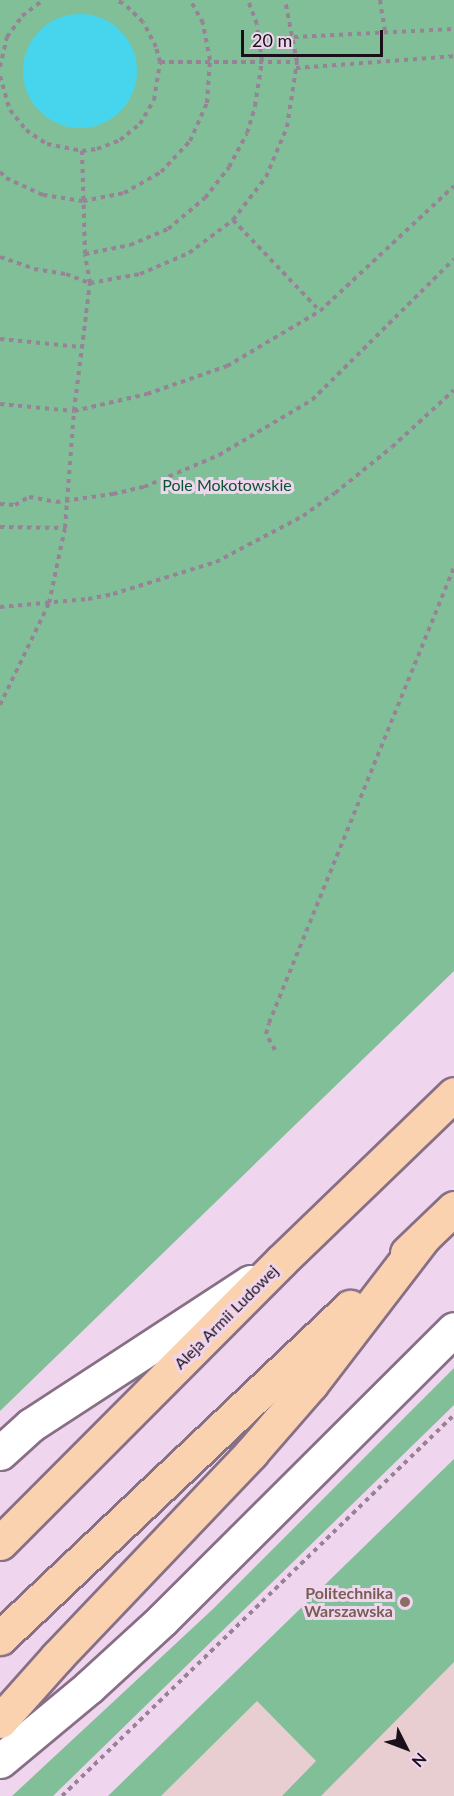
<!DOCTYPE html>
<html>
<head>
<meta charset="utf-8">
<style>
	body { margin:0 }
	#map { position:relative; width:454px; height:1796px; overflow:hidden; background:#f0d5ee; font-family:Lato,sans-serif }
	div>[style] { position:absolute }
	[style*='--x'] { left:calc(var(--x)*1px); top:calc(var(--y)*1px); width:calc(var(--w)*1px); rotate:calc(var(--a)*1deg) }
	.education>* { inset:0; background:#e8cdd1 }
	.green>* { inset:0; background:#81bf98 }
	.water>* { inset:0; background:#47d5ee }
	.round { border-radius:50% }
	.path>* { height:4px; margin-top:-2px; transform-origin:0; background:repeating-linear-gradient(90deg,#978396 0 4.5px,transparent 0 9px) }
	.roads { filter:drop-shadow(2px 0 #876f86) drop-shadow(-2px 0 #876f86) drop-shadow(0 2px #876f86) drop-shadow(0 -2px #876f86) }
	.secondary>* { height:33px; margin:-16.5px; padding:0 16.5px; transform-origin:16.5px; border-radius:16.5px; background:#fff }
	.primary>* { height:33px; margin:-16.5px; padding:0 16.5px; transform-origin:16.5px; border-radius:16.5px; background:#fad2b0 }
	.dots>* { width:16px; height:16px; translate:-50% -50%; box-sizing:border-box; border:3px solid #f0d5ee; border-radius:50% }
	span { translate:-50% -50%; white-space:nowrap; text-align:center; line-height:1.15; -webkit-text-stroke:6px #f0d5ee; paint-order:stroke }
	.park-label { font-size:16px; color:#095430 }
	.street-label { font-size:16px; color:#1a1019 }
	.education-label { font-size:16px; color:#785e54; font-weight:700 }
	.right { translate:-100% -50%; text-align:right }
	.north { position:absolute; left:376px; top:1718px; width:60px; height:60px; -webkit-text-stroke:4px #f0d5ee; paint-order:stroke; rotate:132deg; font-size:16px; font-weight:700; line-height:24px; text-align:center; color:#1a1019 }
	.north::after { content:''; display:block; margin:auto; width:21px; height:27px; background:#1a1019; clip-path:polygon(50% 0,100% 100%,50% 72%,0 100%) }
	.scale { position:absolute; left:241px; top:30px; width:142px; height:27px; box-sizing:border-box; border:3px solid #1a1019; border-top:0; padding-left:8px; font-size:18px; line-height:21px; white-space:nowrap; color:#1a1019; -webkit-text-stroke:4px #f0d5ee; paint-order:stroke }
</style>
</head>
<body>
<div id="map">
	<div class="education">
		<div style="clip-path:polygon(454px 1503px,454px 1796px,161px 1796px)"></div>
	</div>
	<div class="green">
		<div style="clip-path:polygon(0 0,454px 0,454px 971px,0 1411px)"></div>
		<div style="clip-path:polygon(454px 1368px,454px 1405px,53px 1796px,12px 1796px,213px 1609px)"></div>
		<div style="clip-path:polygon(454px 1459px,454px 1662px,321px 1796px,282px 1796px,316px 1761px,257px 1701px,161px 1796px,108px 1796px)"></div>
	</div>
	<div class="water">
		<div class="round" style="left:23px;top:14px;width:114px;height:114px"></div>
	</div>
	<div class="path">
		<div style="--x:380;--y:0;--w:33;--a:81"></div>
		<div style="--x:294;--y:37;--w:160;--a:-2.9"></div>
		<div style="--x:160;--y:62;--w:137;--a:0"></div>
		<div style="--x:0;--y:67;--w:31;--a:-77"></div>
		<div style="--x:7;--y:37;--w:26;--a:-54"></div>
		<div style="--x:22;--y:16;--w:26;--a:-37"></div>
		<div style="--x:296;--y:68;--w:158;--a:-4.3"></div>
		<div style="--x:0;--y:76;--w:35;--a:74"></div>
		<div style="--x:10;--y:110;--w:26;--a:51"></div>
		<div style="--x:26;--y:130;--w:25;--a:34"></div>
		<div style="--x:47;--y:144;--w:36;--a:11"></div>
		<div style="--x:82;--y:151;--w:15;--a:-8"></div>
		<div style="--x:97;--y:149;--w:25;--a:-21"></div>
		<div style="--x:120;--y:140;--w:26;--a:-39"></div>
		<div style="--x:140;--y:124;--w:28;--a:-60"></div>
		<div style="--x:154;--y:100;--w:38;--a:-81"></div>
		<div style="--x:160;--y:62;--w:16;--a:-105"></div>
		<div style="--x:156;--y:47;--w:28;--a:-117"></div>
		<div style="--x:143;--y:22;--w:28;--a:-136"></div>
		<div style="--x:123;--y:3;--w:9;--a:-162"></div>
		<div style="--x:0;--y:172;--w:8;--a:45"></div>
		<div style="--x:6;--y:178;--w:41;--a:24.7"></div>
		<div style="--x:43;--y:195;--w:40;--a:8.5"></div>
		<div style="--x:83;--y:201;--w:42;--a:-11"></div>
		<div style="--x:124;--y:193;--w:43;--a:-29.6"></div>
		<div style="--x:161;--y:172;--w:42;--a:-46.9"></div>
		<div style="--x:190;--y:141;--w:42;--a:-65.9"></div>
		<div style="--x:207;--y:103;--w:43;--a:-86"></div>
		<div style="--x:210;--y:60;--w:38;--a:-101"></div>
		<div style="--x:203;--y:23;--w:26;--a:-119"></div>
		<div style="--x:233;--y:220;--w:126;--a:46.3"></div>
		<div style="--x:85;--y:254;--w:46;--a:-11.3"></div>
		<div style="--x:130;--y:245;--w:41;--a:-22.8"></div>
		<div style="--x:168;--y:229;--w:48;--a:-40"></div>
		<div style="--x:205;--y:198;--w:39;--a:-52"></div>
		<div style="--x:229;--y:167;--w:38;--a:-62"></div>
		<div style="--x:247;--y:133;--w:28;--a:-73"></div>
		<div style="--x:255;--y:106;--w:46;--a:-81.2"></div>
		<div style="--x:262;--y:61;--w:37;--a:-98"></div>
		<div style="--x:257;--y:24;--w:26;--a:-111"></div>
		<div style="--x:0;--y:257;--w:36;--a:19"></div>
		<div style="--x:34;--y:269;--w:32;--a:9"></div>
		<div style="--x:66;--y:274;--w:26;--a:21"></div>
		<div style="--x:90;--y:283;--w:51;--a:-10.2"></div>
		<div style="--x:140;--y:274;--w:53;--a:-23.2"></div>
		<div style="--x:189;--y:253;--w:55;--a:-36.9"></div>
		<div style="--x:233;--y:220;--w:54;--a:-52.5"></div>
		<div style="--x:266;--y:177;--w:54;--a:-67.2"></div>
		<div style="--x:287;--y:127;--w:66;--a:-81.3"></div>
		<div style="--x:297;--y:62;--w:63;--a:-101"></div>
		<div style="--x:0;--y:339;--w:81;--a:5.6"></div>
		<div style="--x:0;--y:404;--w:74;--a:5.4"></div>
		<div style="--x:74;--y:411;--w:75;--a:-13.1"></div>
		<div style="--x:147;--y:394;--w:85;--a:-19.3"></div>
		<div style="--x:227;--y:366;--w:108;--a:-30.6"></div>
		<div style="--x:320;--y:311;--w:183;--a:-43"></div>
		<div style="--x:0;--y:504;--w:15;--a:4"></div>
		<div style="--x:15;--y:505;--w:16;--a:-30"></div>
		<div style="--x:29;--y:497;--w:27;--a:10"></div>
		<div style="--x:56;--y:502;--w:58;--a:-8"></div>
		<div style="--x:113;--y:494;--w:32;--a:-13"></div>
		<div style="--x:144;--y:487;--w:82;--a:-23.1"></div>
		<div style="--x:219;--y:455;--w:108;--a:-30.6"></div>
		<div style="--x:312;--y:400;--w:200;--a:-44.8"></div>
		<div style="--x:0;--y:527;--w:65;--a:0.9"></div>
		<div style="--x:0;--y:607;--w:88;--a:-5.2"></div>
		<div style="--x:88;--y:599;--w:25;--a:-11"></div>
		<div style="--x:113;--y:594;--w:108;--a:-17.3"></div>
		<div style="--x:216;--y:562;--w:98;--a:-27.9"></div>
		<div style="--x:303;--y:516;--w:39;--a:-36"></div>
		<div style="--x:335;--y:493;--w:73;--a:-38.9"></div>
		<div style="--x:392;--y:447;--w:84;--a:-42.6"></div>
		<div style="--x:0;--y:705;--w:113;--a:-64.3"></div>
		<div style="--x:49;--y:603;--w:77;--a:-78"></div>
		<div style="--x:65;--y:528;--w:117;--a:-85.6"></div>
		<div style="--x:74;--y:411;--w:129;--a:-82.9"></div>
		<div style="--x:90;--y:283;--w:29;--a:-100"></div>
		<div style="--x:85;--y:254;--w:103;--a:-91.7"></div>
		<div style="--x:275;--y:1050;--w:18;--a:-119"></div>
		<div style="--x:266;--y:1034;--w:11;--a:-75"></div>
		<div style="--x:269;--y:1023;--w:492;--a:-67.9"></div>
		<div style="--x:62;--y:1796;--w:547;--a:-44.18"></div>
	</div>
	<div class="roads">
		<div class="secondary">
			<div style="--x:0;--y:1453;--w:42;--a:-42.1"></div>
			<div style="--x:31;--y:1425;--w:262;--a:-33.1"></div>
			<div style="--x:0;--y:1761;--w:116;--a:-39.7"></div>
			<div style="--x:89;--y:1687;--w:99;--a:-42.5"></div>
			<div style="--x:162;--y:1620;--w:412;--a:-44.9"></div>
		</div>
		<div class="primary">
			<div style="--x:407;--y:1253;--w:65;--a:-43.8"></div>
			<div style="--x:0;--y:1543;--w:398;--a:-45.1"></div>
			<div style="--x:281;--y:1261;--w:240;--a:-44"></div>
			<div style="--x:0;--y:1638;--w:482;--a:-43.4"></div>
			<div style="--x:0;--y:1721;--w:86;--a:-48.3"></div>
			<div style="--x:57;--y:1657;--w:282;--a:-46.4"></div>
			<div style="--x:251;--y:1453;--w:91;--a:-49"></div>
			<div style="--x:311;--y:1384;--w:184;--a:-52.5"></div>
		</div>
	</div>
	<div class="dots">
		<div style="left:405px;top:1602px;background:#8d6e63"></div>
	</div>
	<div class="park-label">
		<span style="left:227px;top:485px">Pole Mokotowskie</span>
	</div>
	<div class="street-label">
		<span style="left:226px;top:1317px;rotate:-45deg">Aleja Armii Ludowej</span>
	</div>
	<div class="education-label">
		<span class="right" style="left:393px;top:1602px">Politechnika<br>Warszawska</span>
	</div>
	<div class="north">N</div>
	<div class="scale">20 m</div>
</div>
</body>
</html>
